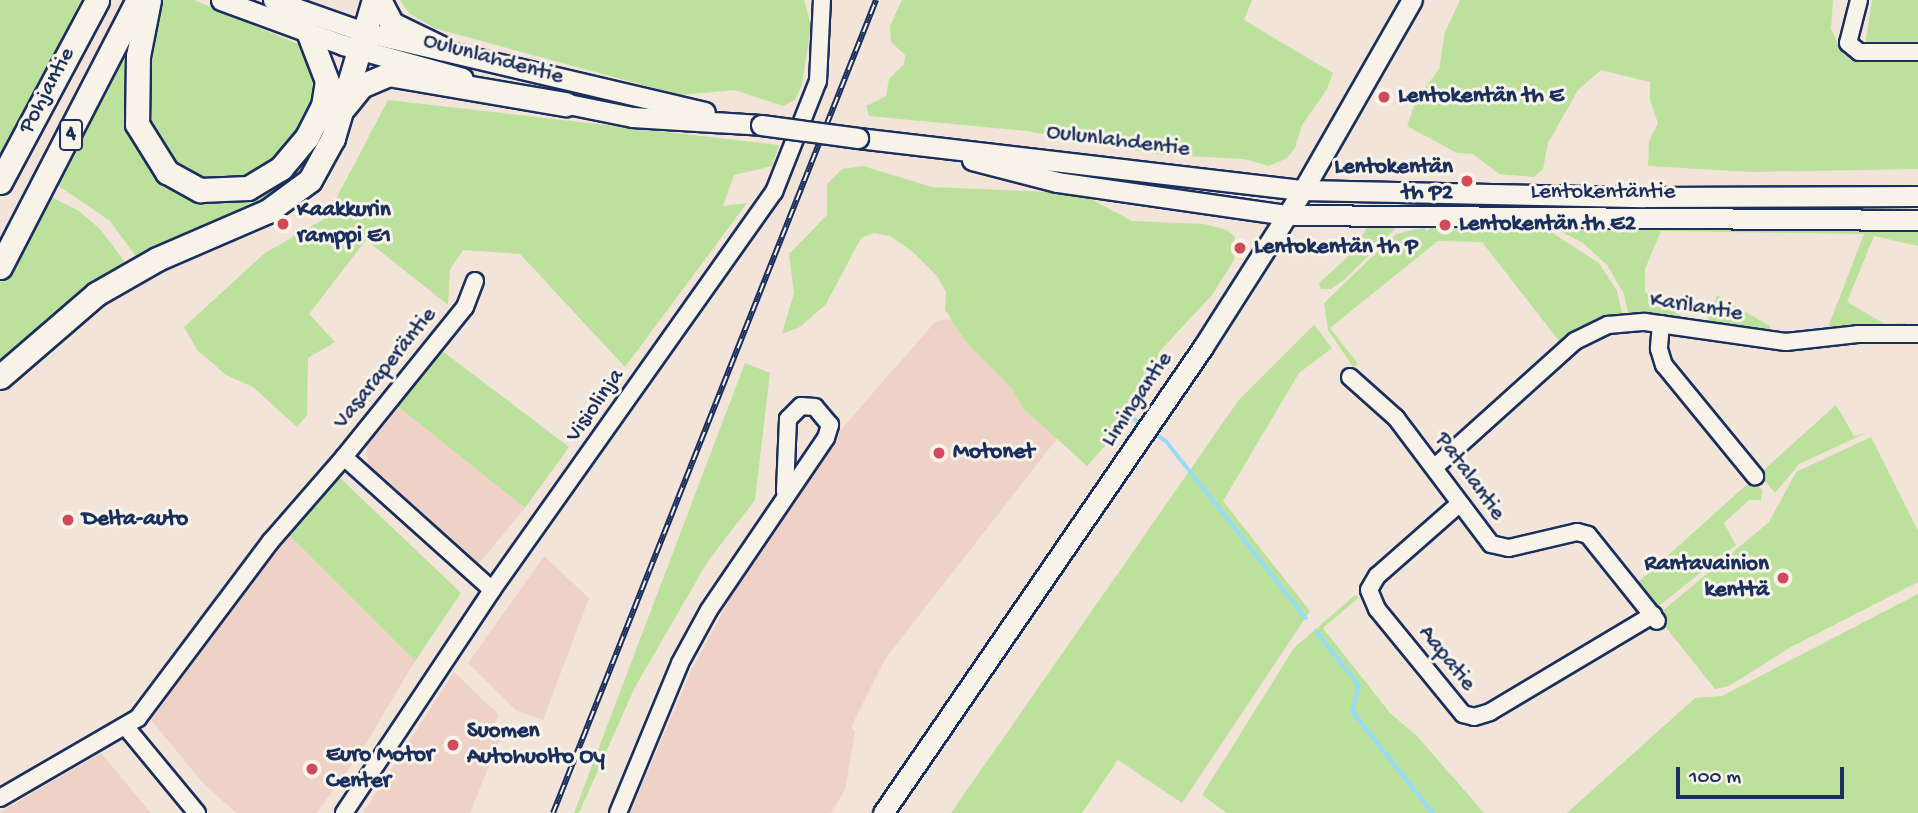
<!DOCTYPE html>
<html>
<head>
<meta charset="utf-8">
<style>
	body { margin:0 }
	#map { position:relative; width:1918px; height:813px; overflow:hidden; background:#f3e4d9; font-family:"Gochi Hand",sans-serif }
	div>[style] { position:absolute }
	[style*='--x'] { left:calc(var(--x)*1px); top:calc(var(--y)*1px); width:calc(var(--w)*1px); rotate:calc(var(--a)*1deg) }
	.built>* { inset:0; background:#eed2c7 }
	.green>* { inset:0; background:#bbe19c }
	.stream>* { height:3.5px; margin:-1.75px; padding:0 1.75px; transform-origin:1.75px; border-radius:1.75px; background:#95dcf7 }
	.roads { filter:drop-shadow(2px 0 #1b2f5e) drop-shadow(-2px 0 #1b2f5e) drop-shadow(0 2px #1b2f5e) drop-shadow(0 -2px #1b2f5e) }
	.minor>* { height:16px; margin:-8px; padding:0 8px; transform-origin:8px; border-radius:8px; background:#f7f3e8 }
	.major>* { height:19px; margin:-9.5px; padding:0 9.5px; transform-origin:9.5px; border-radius:9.5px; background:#f7f3e8 }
	.highway>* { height:23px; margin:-11.5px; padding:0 11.5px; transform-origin:11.5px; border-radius:11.5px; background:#f7f3e8 }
	.rail>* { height:6px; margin-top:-3px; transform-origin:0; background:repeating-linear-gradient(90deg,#f7f3e8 0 10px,#1b2f5e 0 20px); box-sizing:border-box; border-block:2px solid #1b2f5e }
	.bridges { filter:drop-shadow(2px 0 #1b2f5e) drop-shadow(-2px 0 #1b2f5e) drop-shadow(0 2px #1b2f5e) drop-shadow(0 -2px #1b2f5e) }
	.major-bridge>* { height:19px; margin:-9.5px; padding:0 9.5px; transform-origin:9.5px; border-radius:9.5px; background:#f7f3e8 }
	.dots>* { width:19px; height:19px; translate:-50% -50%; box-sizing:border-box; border:4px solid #f7f3e8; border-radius:50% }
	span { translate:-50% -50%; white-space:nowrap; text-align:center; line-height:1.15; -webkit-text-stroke:6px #f7f3e8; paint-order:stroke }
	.shield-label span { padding:2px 5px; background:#f7f3e8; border:2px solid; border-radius:5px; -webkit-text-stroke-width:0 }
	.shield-label { font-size:21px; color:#1b2f5e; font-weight:700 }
	.street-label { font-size:23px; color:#1b2f5e }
	.poi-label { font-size:23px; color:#1b2f5e; font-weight:700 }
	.left { translate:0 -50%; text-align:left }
	.right { translate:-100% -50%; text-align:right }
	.scale { position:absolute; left:1676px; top:767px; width:168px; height:32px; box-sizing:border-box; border:4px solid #1b2f5e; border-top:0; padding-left:9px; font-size:21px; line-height:24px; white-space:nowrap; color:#1b2f5e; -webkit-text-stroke:5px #f7f3e8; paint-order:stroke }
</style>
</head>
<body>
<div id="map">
	<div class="built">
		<div style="clip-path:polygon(944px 319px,958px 321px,1063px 431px,885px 659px,851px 727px,855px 732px,845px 790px,831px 813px,630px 813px,691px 671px,766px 531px,830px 442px,935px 322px)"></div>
		<div style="clip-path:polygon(396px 405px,525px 508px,476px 567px,368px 465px,366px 444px)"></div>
		<div style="clip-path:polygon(288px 534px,415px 661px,362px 750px,317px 813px,236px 813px,202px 782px,151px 720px)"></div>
		<div style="clip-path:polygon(544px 556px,589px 598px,543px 720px,517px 711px,468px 663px)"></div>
		<div style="clip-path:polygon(454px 672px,499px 715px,492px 729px,500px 739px,470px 813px,363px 813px)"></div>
		<div style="clip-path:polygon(101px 753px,151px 813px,0 813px,0 812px)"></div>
	</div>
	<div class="green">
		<div style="clip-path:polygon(0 0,81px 0,2px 159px,0 157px)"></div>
		<div style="clip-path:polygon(162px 0,194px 0,312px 50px,321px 75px,303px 134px,273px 166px,242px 183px,195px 180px,176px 167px,148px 121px,143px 81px)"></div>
		<div style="clip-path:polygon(400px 0,804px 0,811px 24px,802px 85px,795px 100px,783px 106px,735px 90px,680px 95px,434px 28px,409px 13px)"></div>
		<div style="clip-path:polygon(902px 0,1252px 0,1244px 20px,1333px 73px,1327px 89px,1302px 125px,1295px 148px,1287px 158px,1269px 166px,1244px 159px,1163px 155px,1026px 131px,869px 116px,866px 106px,886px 96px,889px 79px,904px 64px,905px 55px,891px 42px,890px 26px)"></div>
		<div style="clip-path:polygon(1460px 0,1833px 0,1831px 29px,1843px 54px,1853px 62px,1918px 62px,1918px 169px,1752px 172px,1648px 166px,1649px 141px,1658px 123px,1650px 101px,1650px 82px,1601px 70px,1578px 90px,1548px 143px,1543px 169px,1534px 177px,1499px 174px,1473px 154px,1457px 153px,1407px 126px,1416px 100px,1439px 69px,1445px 32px)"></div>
		<div style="clip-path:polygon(1872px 0,1918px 0,1918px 47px,1865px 45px)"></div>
		<div style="clip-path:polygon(140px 14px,131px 59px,161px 175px,245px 199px,273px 186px,308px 152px,342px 88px,314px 157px,301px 175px,277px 195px,137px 258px,110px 221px,56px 184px)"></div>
		<div style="clip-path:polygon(388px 100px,779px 145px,772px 166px,734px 175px,723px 206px,747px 203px,625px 367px,520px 254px,463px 250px,450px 270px,448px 305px,366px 240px,309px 314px,335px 342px,308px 358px,307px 415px,297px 427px,253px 387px,226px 375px,197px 350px,184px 327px,265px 253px,326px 218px)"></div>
		<div style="clip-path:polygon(863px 166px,932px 187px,1048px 192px,1091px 199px,1132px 221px,1204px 224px,1227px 230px,1235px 237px,1234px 260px,1212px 295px,1159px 352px,1148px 398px,1087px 466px,1023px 408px,1011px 387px,967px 343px,945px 310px,946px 292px,938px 277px,913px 252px,890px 236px,874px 233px,861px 238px,826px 304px,800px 327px,782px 334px,794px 293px,789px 254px,827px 215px,827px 184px,842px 169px)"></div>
		<div style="clip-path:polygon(49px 196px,79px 211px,100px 229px,128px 266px,0 368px,0 283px)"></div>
		<div style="clip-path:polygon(1371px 219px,1396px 220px,1396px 228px,1344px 280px,1331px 289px,1321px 289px,1319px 283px,1354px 251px)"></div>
		<div style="clip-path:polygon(1550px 226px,1918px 229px,1918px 246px,1874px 236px,1847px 302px,1885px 324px,1906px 323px,1905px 326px,1827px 330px,1864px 234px,1661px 231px,1645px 269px,1645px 292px,1693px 324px,1629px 318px,1624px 294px,1607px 265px,1583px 243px)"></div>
		<div style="clip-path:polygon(1425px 227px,1426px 231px,1433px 227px,1548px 230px,1599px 263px,1617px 291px,1623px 318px,1563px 346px,1482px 242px,1438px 241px,1330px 328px,1358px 364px,1353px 367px,1328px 330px,1324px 303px,1396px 234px)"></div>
		<div style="clip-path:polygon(1717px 295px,1770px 326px,1768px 334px,1707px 323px)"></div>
		<div style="clip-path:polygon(1314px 325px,1332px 348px,1299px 373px,1223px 501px,1310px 611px,1182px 803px,1118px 760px,1082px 813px,951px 813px,1238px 401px)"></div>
		<div style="clip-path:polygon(441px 350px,569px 447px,525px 508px,396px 405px)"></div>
		<div style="clip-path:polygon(745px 363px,770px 373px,755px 500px,708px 561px,635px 687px,579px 813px,574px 813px)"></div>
		<div style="clip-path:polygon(1836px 405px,1854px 436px,1868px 432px,1799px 464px,1775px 493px,1759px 474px)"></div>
		<div style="clip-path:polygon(1871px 437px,1918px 531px,1918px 582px,1791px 647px,1729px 686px,1715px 689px,1660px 620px,1661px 612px,1769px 522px,1796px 472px)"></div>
		<div style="clip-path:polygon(338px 476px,461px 593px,415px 661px,288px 534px)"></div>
		<div style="clip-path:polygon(1753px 479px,1762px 490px,1761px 500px,1749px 500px,1724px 523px,1736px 545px,1656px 608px,1635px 585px)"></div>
		<div style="clip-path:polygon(1918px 594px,1918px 813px,1567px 813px,1695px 698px,1722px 696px)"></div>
		<div style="clip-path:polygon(1355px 595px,1366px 603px,1358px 598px,1323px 628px,1390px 713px,1417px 736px,1484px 813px,1227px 813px,1202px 795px,1294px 648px)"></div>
	</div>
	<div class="stream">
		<div style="--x:1132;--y:417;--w:11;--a:38"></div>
		<div style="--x:1153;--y:432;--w:17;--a:36"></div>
		<div style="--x:1167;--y:442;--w:224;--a:51.7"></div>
		<div style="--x:1316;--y:631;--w:69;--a:51.5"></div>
		<div style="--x:1359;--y:685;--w:28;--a:103"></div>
		<div style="--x:1353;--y:712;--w:129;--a:51.6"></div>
	</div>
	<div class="roads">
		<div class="minor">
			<div style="--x:1859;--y:0;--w:44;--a:104.3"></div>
			<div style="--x:1848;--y:43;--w:14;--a:39"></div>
			<div style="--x:1859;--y:52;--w:59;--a:0"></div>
			<div style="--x:475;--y:281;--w:28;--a:111"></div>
			<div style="--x:465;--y:307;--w:193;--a:128.9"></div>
			<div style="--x:344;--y:457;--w:199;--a:41.9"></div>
			<div style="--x:1661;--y:324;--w:25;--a:95"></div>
			<div style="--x:1659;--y:349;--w:17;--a:73"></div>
			<div style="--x:1664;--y:365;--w:144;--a:50.7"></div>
			<div style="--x:1350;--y:377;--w:62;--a:41.7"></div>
			<div style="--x:1396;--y:418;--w:158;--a:53"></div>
			<div style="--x:1491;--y:544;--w:18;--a:13"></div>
			<div style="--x:1509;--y:548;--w:70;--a:-13.2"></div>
			<div style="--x:1577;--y:532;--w:11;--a:15"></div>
			<div style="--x:1588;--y:535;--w:110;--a:51.3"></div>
			<div style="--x:1435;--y:467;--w:188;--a:-42"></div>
			<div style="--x:1575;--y:341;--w:37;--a:-26"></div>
			<div style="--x:1608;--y:325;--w:37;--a:-5"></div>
			<div style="--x:1645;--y:322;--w:142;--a:8.1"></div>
			<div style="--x:1786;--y:342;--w:72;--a:-6.3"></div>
			<div style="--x:1858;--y:334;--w:60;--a:0"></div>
			<div style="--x:1459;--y:504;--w:109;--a:138.7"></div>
			<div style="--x:1377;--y:576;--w:16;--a:120"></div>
			<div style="--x:1369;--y:590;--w:21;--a:67"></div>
			<div style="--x:1377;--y:609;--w:136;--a:50.7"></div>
			<div style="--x:1463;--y:714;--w:11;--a:15"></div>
			<div style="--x:1474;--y:717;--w:17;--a:-17"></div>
			<div style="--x:1490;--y:712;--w:190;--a:-30.8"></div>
			<div style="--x:125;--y:726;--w:113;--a:50.4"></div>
			<div style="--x:0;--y:798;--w:160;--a:-30.1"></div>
			<div style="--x:138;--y:718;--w:221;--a:-53.1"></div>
			<div style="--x:271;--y:541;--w:111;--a:-49"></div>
			<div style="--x:344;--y:813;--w:268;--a:-56.4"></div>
			<div style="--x:492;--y:590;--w:488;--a:-54.7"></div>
			<div style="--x:774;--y:192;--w:119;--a:-68.4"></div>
			<div style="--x:818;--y:81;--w:81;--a:-87.2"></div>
			<div style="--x:618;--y:813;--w:162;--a:-67.5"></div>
			<div style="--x:680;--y:663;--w:60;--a:-61.3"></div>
			<div style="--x:709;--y:610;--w:208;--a:-55.8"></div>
			<div style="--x:826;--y:438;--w:14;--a:-73"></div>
			<div style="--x:830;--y:425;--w:23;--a:-130"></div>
			<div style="--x:815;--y:407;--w:14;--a:-176"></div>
			<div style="--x:801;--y:406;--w:18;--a:135"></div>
			<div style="--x:788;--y:419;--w:73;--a:92.4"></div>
		</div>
		<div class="major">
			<div style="--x:221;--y:0;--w:130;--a:20.2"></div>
			<div style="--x:343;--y:45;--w:124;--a:15.4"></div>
			<div style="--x:273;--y:0;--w:96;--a:19.4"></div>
			<div style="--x:364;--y:32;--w:350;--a:13.2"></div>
			<div style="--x:553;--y:101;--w:81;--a:11.4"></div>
			<div style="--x:632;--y:117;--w:129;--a:3.5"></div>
			<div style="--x:858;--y:138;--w:448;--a:6.7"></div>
			<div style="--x:1303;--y:190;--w:341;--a:1.2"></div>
			<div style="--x:1644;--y:197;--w:274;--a:-0.2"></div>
			<div style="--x:972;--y:160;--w:88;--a:14.5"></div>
			<div style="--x:1057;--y:182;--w:232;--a:8.2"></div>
			<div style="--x:1287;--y:215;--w:631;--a:0.45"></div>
			<div style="--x:883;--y:813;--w:565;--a:-55.52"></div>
			<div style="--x:1203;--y:347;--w:186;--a:-57.5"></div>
			<div style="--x:1303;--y:190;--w:219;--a:-60.2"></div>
		</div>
		<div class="highway">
			<div style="--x:149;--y:0;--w:57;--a:101.1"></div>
			<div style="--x:138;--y:56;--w:68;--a:90.8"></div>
			<div style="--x:137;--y:124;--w:57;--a:58"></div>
			<div style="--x:167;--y:172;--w:38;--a:29"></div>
			<div style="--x:200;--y:190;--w:48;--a:-2.4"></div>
			<div style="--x:248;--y:188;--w:39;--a:-31"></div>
			<div style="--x:281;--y:168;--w:40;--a:-50"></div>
			<div style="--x:307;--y:137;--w:35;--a:-63"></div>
			<div style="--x:323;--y:106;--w:25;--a:-81"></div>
			<div style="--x:327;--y:81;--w:50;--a:-111"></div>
			<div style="--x:379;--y:0;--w:27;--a:62"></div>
			<div style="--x:392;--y:24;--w:55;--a:26.1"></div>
			<div style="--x:345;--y:106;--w:26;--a:-51"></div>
			<div style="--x:361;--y:86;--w:30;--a:-23"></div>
			<div style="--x:389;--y:74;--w:179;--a:9.7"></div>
			<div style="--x:0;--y:182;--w:206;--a:-61.9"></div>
			<div style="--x:0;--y:267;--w:301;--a:-62.7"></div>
			<div style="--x:0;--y:377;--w:127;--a:-40.8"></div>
			<div style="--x:96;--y:294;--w:70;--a:-29.8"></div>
			<div style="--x:157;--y:259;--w:121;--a:-23.4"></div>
			<div style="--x:268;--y:211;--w:52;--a:-36.4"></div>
			<div style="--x:310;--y:180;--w:48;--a:-61.3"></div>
			<div style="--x:333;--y:138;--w:144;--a:-73.5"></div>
		</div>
	</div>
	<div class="rail">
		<div style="--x:553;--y:813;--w:875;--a:-68.33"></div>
	</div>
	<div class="bridges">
		<div class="major-bridge">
			<div style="--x:761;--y:125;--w:98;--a:7.6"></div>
		</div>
	</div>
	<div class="dots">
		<div style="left:1384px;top:97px;background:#d1495b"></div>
		<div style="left:1467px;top:181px;background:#d1495b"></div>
		<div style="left:283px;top:224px;background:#d1495b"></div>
		<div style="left:1445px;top:225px;background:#d1495b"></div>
		<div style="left:1240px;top:248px;background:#d1495b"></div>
		<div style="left:939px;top:453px;background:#d1495b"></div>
		<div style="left:68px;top:520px;background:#d1495b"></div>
		<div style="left:1783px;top:578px;background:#d1495b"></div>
		<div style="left:453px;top:745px;background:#d1495b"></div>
		<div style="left:312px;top:769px;background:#d1495b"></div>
	</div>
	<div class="shield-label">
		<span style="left:71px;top:135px">4</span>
	</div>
	<div class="street-label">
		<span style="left:493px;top:60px;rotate:15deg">Oulunlahdentie</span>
		<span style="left:48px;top:91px;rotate:-62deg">Pohjantie</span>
		<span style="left:1118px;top:142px;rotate:7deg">Oulunlahdentie</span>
		<span style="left:1603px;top:193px">Lentokentäntie</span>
		<span style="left:1696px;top:308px;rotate:9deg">Karilantie</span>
		<span style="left:386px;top:369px;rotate:-51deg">Vasaraperäntie</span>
		<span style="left:1138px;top:400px;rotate:-56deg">Limingantie</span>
		<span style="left:596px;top:406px;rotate:-55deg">Visiolinja</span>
		<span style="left:1469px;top:477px;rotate:54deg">Patalantie</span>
		<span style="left:1446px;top:659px;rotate:51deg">Aapatie</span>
	</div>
	<div class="poi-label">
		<span class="left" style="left:1398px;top:97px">Lentokentän th E</span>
		<span class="right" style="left:1453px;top:181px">Lentokentän<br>th P2</span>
		<span class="left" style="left:297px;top:224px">Kaakkurin<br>ramppi E1</span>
		<span class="left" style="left:1459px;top:225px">Lentokentän th E2</span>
		<span class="left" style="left:1254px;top:248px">Lentokentän th P</span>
		<span class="left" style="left:953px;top:453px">Motonet</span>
		<span class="left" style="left:82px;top:520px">Delta-auto</span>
		<span class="right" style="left:1769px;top:578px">Rantavainion<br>kenttä</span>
		<span class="left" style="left:467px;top:745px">Suomen<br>Autohuolto Oy</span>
		<span class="left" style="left:326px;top:769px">Euro Motor<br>Center</span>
	</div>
	<div class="scale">100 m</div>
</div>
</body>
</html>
